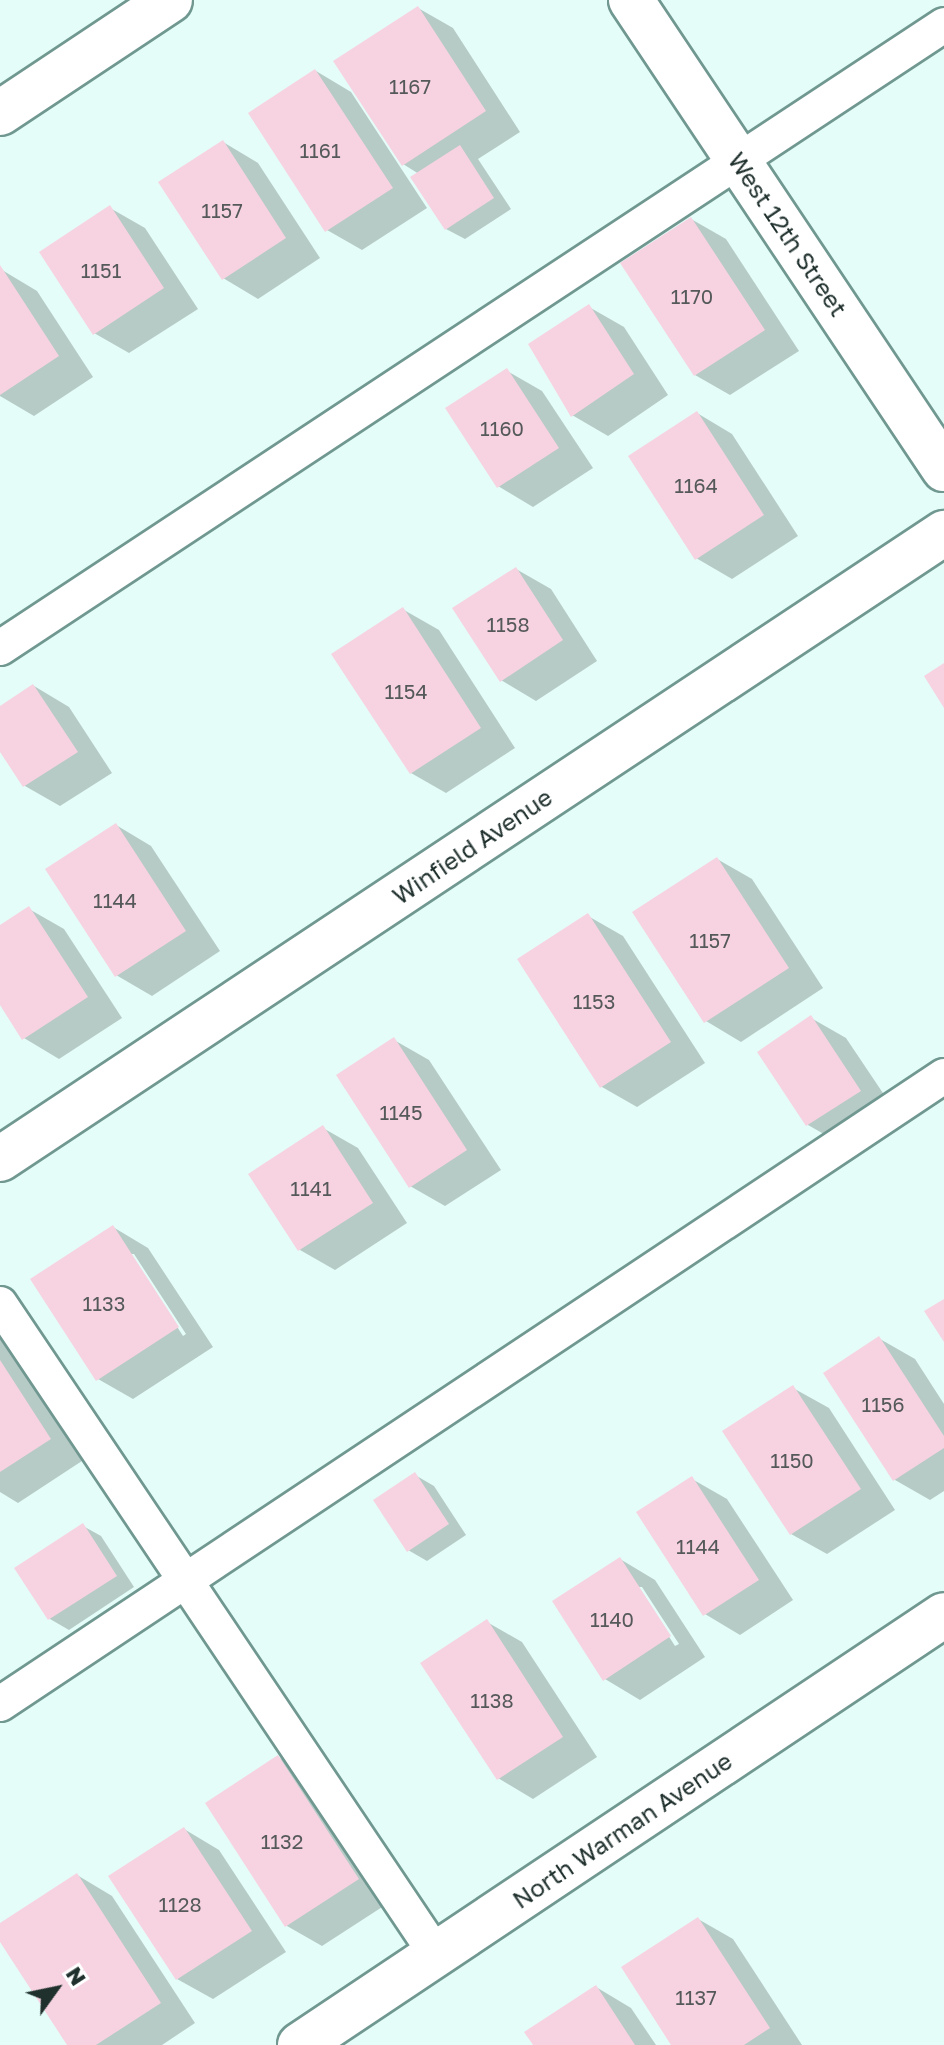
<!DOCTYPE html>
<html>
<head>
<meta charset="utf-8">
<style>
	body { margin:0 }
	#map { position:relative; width:944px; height:2045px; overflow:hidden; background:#e4fdf8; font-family:"Golos Text",sans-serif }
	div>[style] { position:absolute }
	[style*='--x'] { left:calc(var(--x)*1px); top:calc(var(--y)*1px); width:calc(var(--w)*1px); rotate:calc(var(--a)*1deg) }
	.shadow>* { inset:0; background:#0003 }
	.building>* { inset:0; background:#f7d3e1 }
	.roads { filter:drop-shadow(2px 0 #709891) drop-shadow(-2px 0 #709891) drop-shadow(0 2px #709891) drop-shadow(0 -2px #709891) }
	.lane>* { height:34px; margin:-17px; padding:0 17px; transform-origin:17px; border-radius:17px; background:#fff }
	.street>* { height:44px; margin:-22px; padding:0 22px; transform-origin:22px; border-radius:22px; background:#fff }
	span { translate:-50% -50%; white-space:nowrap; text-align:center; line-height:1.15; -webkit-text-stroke:6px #fff; paint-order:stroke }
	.number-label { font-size:20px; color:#55595a }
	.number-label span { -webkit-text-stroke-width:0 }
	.street-label { font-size:24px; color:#1f302d }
	.north { position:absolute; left:16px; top:1949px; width:80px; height:80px; -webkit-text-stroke:6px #fff; paint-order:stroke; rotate:57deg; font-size:22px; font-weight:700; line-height:32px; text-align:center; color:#1f302d }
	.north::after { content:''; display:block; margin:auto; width:28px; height:36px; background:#1f302d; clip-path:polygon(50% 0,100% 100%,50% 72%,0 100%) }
</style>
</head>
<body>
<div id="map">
	<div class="shadow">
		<div style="clip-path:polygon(418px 8px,453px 28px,520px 132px,478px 159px,511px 209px,465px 239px,446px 229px,419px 174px,403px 164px)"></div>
		<div style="clip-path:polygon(316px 71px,351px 92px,427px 208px,362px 250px,327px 230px)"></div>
		<div style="clip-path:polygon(223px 142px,258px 163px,320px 258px,258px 299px,223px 278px)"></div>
		<div style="clip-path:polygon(110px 208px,145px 228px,198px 309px,129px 353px,94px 333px)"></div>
		<div style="clip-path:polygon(691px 219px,726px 239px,799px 351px,730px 395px,695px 375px)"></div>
		<div style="clip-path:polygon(2px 270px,37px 291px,93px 377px,34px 416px,0 396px)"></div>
		<div style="clip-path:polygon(589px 307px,624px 327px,668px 395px,608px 436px,572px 415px)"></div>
		<div style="clip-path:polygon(507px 371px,542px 391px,593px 468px,533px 507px,498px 486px)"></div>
		<div style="clip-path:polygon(697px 413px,732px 434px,798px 536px,732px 579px,696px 558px)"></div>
		<div style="clip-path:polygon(516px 569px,551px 589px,597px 661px,536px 701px,501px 680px)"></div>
		<div style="clip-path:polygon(404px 610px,439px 630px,515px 748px,446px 793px,411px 773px)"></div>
		<div style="clip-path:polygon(34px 686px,69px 707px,112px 773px,60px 806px,25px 786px,0 748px,0 708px)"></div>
		<div style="clip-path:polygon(116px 825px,151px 846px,220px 951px,152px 996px,116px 975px)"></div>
		<div style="clip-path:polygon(717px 859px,752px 879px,823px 988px,741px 1042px,706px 1021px)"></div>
		<div style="clip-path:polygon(29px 909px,64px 929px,122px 1018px,59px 1059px,24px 1038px,0 1002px,0 928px)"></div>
		<div style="clip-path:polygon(588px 916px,623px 936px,705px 1063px,637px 1107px,602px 1087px)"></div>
		<div style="clip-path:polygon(811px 1018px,846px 1038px,895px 1111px,843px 1145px,808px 1125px)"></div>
		<div style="clip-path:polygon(394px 1040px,429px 1060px,501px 1170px,445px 1206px,410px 1186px)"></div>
		<div style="clip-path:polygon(323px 1128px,358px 1148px,407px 1223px,335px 1270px,300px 1250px)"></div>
		<div style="clip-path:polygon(evenodd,113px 1227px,148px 1248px,213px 1347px,133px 1399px,98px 1379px,113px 1227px,130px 1254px,134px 1254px,186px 1334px,183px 1336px,130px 1254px)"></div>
		<div style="clip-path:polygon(0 1337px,9px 1343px,85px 1459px,18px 1503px,0 1492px)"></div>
		<div style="clip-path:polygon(880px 1339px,915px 1359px,944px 1404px,944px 1491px,930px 1500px,895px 1480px)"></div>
		<div style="clip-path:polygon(793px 1388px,829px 1408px,895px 1510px,827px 1554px,791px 1534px)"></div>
		<div style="clip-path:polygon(415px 1475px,434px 1486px,466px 1535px,427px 1561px,408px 1550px)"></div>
		<div style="clip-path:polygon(692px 1479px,727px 1499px,793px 1600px,740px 1635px,705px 1614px)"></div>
		<div style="clip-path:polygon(83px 1526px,101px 1536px,134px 1587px,69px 1630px,50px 1619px,17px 1568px)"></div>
		<div style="clip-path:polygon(evenodd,620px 1559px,655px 1580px,705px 1657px,640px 1700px,605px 1679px,620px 1559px,637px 1587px,642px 1587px,679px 1644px,675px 1646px,637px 1587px)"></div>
		<div style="clip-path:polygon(487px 1622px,522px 1642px,597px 1757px,533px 1799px,498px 1778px)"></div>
		<div style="clip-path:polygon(278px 1757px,314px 1778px,393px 1900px,322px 1946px,287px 1926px)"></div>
		<div style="clip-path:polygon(184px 1829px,219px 1850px,286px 1952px,213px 1999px,177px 1979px)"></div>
		<div style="clip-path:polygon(77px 1875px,112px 1896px,195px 2023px,162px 2045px,69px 2045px,0 1939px,0 1925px)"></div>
		<div style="clip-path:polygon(698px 1919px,733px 1939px,802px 2045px,674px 2045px)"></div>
		<div style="clip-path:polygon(596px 1987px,631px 2008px,656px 2045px,535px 2045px)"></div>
	</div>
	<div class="building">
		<div style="clip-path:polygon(418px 6px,486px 111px,402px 166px,333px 61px)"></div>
		<div style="clip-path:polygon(315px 69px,393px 188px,325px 232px,248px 113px)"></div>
		<div style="clip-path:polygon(223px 140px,286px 238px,222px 280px,158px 182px)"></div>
		<div style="clip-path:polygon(460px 145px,494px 198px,445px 230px,410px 177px)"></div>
		<div style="clip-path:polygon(110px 205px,164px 288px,93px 335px,39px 252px)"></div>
		<div style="clip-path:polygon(691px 217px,765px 330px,694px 376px,620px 263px)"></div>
		<div style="clip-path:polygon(0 265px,59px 356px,0 395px)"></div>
		<div style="clip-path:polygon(589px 304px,634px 374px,571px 417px,528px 344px)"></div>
		<div style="clip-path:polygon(507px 368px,559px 448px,497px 488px,445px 408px)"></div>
		<div style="clip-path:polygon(697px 411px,764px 515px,695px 560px,628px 456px)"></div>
		<div style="clip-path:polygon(516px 567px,563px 640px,500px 682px,452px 608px)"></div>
		<div style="clip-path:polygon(403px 607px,481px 728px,410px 774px,331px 654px)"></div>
		<div style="clip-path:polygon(944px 663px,944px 708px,924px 676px)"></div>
		<div style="clip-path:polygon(33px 684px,78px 752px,23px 787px,0 752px,0 706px)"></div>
		<div style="clip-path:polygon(116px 823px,186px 931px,115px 977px,45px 869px)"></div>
		<div style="clip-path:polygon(717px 857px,789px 968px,704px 1023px,632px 912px)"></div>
		<div style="clip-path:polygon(29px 906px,88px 997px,22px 1040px,0 1005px,0 925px)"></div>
		<div style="clip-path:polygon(588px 913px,671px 1042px,600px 1088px,517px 959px)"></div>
		<div style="clip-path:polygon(811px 1015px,861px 1091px,806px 1126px,757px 1052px)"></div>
		<div style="clip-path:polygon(394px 1037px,467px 1150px,409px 1188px,336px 1075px)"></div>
		<div style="clip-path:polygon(323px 1125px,373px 1203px,298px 1251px,248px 1174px)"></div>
		<div style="clip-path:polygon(113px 1225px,179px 1327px,96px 1381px,30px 1279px)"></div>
		<div style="clip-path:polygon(944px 1299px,944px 1342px,924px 1311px)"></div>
		<div style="clip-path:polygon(879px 1336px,944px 1436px,944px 1448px,893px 1481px,823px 1373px)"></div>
		<div style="clip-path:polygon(0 1360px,51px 1439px,0 1472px)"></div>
		<div style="clip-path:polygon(793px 1385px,861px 1489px,790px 1535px,722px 1431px)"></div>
		<div style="clip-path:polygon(415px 1472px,449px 1524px,407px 1552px,373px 1500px)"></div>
		<div style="clip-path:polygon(692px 1476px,759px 1580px,703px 1616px,636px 1512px)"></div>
		<div style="clip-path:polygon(83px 1523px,117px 1576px,48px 1620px,14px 1568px)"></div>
		<div style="clip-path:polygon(620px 1557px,671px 1636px,603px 1681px,552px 1601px)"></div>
		<div style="clip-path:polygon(487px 1619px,563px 1737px,497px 1780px,420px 1663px)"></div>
		<div style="clip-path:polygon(278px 1755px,359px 1879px,285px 1927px,205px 1803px)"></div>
		<div style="clip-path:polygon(184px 1827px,252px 1931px,176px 1980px,108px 1876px)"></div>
		<div style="clip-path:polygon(77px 1873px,161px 2003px,96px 2045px,67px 2045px,0 1942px,0 1923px)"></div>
		<div style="clip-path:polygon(698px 1917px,770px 2028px,744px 2045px,671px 2045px,621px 1967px)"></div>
		<div style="clip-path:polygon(596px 1985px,635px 2045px,533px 2045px,524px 2032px)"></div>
	</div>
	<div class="roads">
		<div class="lane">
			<div style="--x:0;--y:648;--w:1131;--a:-33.42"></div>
			<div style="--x:0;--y:1304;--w:783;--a:56.15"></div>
			<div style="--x:0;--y:1704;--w:1134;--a:-33.63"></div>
		</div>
		<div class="street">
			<div style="--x:631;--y:0;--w:564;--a:56.28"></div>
			<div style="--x:0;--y:113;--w:204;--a:-33.6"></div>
			<div style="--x:0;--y:1159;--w:1133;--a:-33.55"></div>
			<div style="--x:300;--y:2045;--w:774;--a:-33.73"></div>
		</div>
	</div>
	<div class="number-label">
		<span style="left:410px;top:86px">1167</span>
		<span style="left:320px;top:150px">1161</span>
		<span style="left:222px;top:210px">1157</span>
		<span style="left:101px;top:270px">1151</span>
		<span style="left:692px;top:296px">1170</span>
		<span style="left:502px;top:428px">1160</span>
		<span style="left:696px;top:485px">1164</span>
		<span style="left:508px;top:624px">1158</span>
		<span style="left:406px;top:691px">1154</span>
		<span style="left:115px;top:900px">1144</span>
		<span style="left:710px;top:940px">1157</span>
		<span style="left:594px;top:1001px">1153</span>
		<span style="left:401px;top:1112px">1145</span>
		<span style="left:311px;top:1188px">1141</span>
		<span style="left:104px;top:1303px">1133</span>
		<span style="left:883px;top:1404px">1156</span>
		<span style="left:792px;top:1460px">1150</span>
		<span style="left:698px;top:1546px">1144</span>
		<span style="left:612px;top:1619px">1140</span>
		<span style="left:492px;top:1700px">1138</span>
		<span style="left:282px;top:1841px">1132</span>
		<span style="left:180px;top:1904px">1128</span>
		<span style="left:696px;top:1997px">1137</span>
	</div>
	<div class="street-label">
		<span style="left:788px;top:234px;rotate:56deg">West 12th Street</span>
		<span style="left:472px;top:846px;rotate:-34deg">Winfield Avenue</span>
		<span style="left:622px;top:1830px;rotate:-34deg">North Warman Avenue</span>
	</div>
	<div class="north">N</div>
</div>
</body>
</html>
